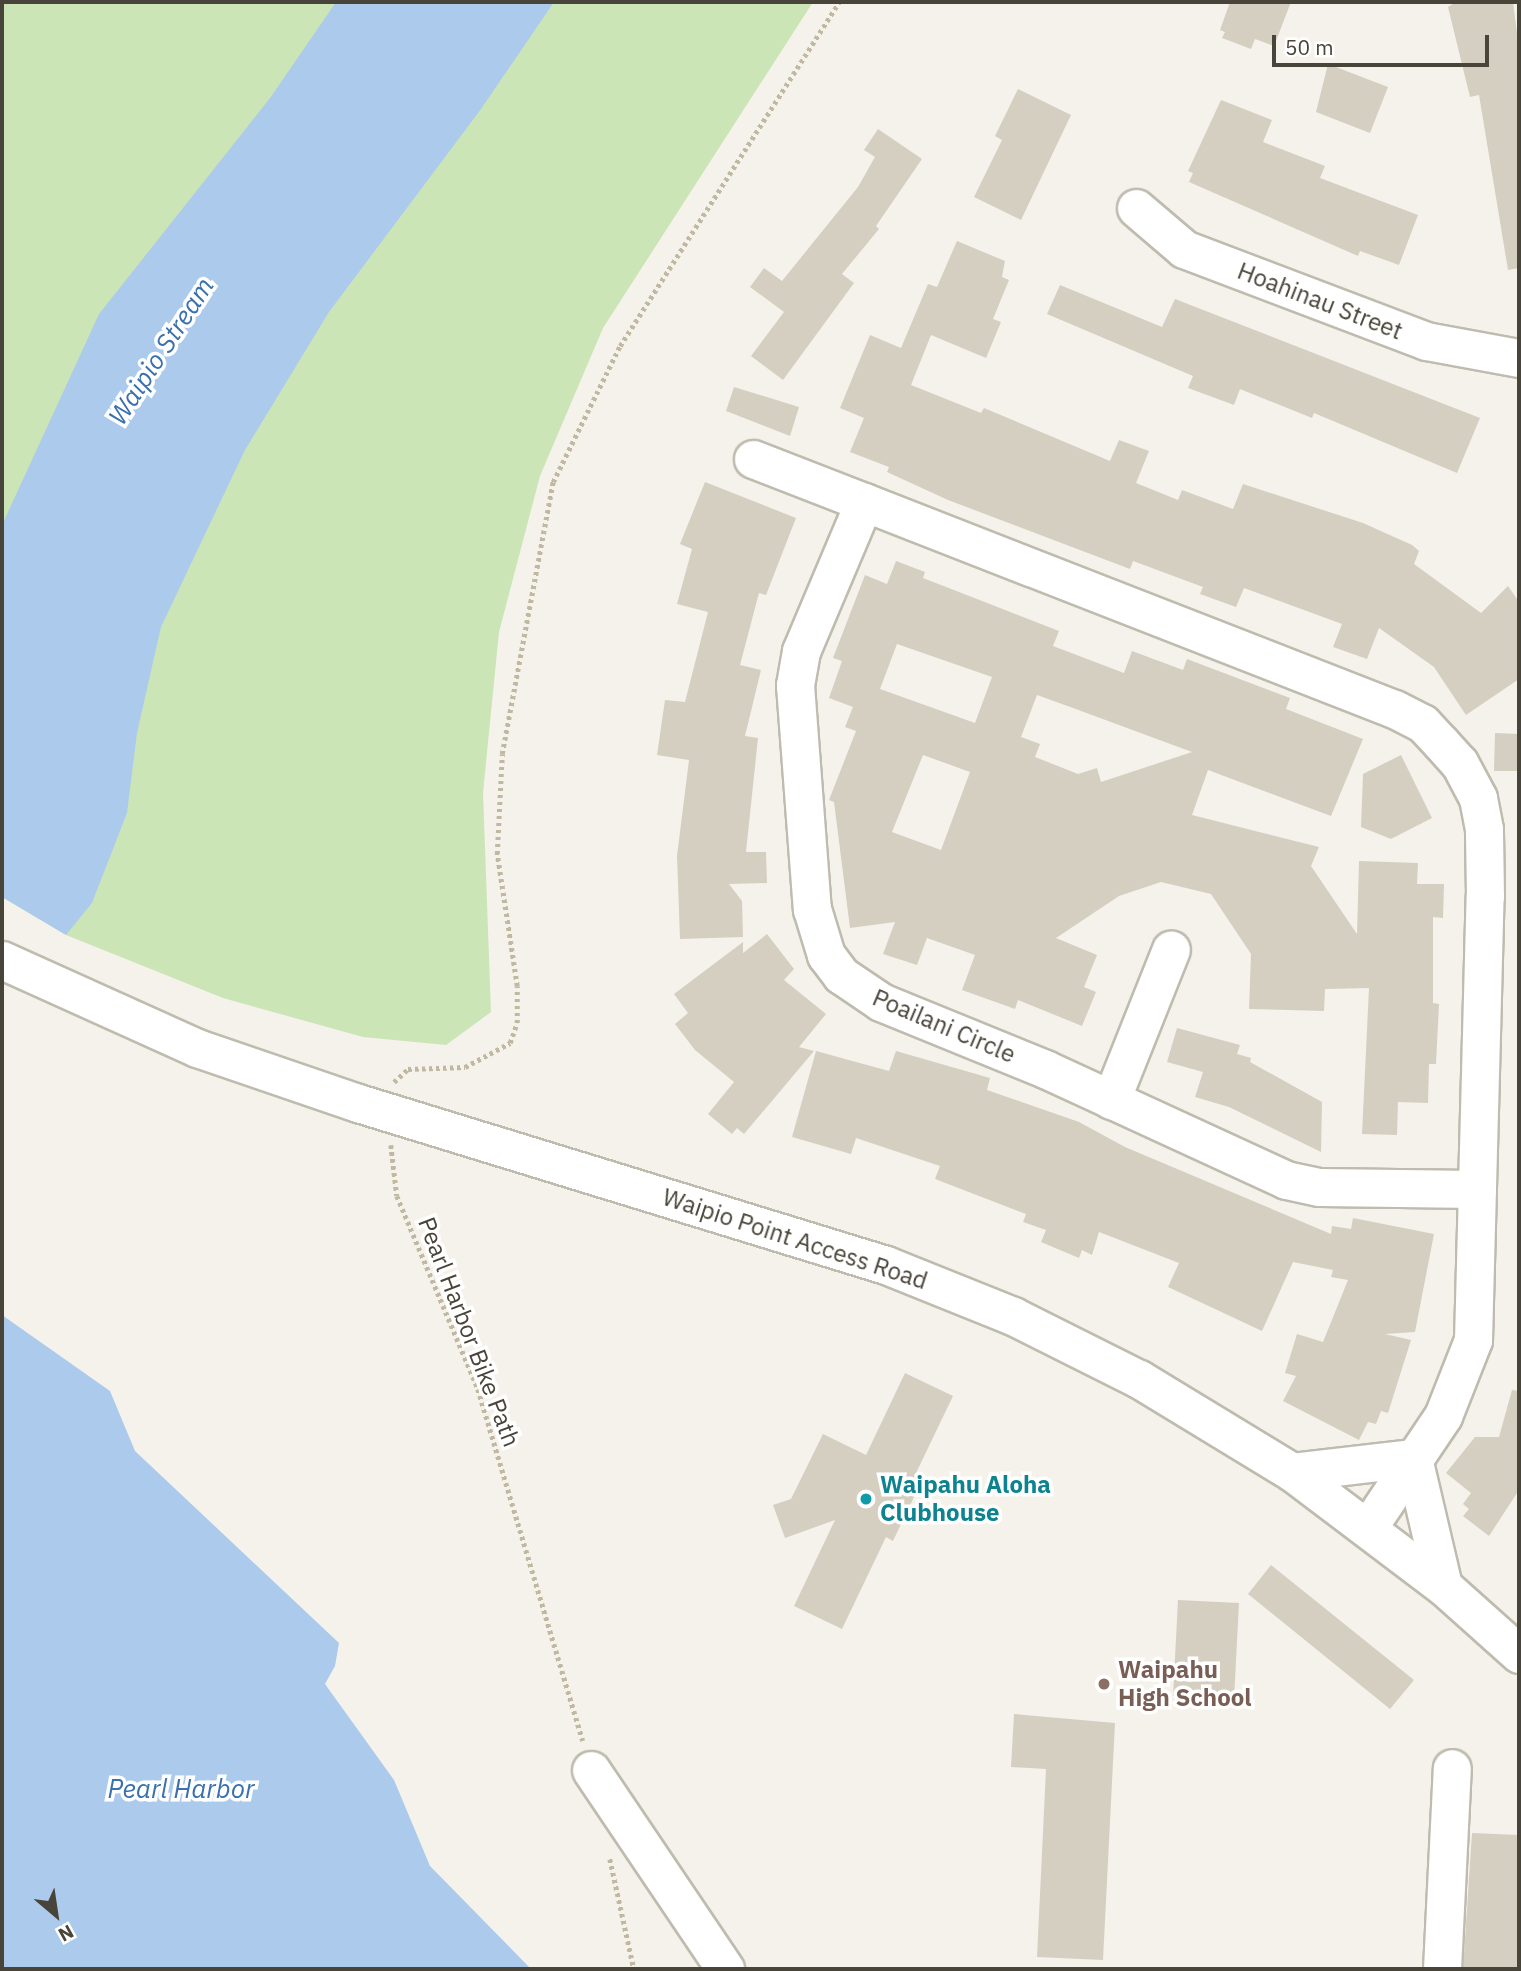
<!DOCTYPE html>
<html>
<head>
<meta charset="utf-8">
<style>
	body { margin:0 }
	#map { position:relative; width:1521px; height:1971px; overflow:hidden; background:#f4f2eb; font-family:"IBM Plex Sans",sans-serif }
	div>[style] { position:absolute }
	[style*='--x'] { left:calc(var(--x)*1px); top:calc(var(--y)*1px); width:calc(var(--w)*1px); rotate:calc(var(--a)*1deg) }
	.green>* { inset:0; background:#cbe5b7 }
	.water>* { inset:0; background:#accbec }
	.building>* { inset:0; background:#d5cfc1 }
	.path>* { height:4.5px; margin-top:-2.25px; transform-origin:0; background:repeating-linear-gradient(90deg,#c0b8a0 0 3.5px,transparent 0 7px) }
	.roads { filter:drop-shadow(2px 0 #bfbbae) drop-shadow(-2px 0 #bfbbae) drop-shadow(0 2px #bfbbae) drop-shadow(0 -2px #bfbbae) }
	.minor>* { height:37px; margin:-18.5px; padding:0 18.5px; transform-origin:18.5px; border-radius:18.5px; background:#fff }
	.dots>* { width:19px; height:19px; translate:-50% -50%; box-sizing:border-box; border:4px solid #fff; border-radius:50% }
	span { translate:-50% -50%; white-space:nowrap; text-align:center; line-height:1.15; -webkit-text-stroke:7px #fff; paint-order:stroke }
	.street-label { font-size:24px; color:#484439 }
	.culture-label { font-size:24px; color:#0d838f; font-weight:700 }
	.left { translate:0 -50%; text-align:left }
	.education-label { font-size:24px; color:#785e54; font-weight:700 }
	.water-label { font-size:26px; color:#3970ad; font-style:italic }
	.frame { position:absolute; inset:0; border:4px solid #484439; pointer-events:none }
	.north { position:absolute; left:21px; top:1880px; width:70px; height:70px; -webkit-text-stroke:5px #fff; paint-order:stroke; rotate:151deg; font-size:19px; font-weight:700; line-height:28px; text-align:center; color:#484439 }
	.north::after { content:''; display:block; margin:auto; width:24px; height:32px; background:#484439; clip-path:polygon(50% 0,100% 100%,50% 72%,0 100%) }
	.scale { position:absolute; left:1272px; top:35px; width:217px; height:32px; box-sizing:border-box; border:4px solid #484439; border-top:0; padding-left:9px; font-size:21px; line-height:24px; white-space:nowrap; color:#484439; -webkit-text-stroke:5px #fff; paint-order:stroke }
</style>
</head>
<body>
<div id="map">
	<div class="green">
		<div style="clip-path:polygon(2px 2px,813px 2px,603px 328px,540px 476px,499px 632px,483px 793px,491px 1012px,446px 1045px,363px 1037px,223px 998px,66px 935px,2px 897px)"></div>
	</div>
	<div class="water">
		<div style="clip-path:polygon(336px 2px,554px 2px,481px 109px,329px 312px,245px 450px,161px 627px,137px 733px,127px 813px,92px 903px,66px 935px,2px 897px,2px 525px,99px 314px,270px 98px)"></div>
		<div style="clip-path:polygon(2px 1315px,110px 1391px,135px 1451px,339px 1643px,335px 1666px,325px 1684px,394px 1780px,430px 1866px,531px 1969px,2px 1969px)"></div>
	</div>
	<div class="building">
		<div style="clip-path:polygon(1230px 2px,1291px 2px,1274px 46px,1255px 39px,1251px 49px,1222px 38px,1225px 32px,1220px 30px)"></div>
		<div style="clip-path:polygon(1456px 2px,1513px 2px,1519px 49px,1519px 268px,1508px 270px,1479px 95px,1470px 97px,1448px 7px)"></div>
		<div style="clip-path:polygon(1328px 64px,1388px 87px,1370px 133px,1316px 112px)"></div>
		<div style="clip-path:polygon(1018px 89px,1071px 115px,1021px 220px,974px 197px,1002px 140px,995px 136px)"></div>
		<div style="clip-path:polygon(1221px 100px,1272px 120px,1263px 142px,1325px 166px,1320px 178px,1418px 215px,1399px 265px,1360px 251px,1358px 256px,1189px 182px,1193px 173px,1188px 171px)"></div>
		<div style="clip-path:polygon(878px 129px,922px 159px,876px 226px,879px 229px,842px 274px,854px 283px,783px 380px,751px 356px,784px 312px,750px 287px,764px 268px,782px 281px,858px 187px,875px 157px,864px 150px)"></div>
		<div style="clip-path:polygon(957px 241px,1005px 261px,1002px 277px,1009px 280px,993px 319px,1001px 322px,986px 358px,931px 335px,911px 385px,981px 413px,984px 408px,1110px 461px,1119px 440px,1149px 451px,1136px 483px,1178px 500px,1182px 490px,1233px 509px,1243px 484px,1363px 523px,1412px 545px,1419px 551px,1414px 564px,1481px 613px,1508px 586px,1519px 602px,1519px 679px,1466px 715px,1434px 667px,1379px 628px,1367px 659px,1333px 647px,1342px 624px,1244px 588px,1236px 607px,1200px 594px,1203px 587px,1133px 561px,1130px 569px,948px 500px,887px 472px,889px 467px,850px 452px,864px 418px,840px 408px,870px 335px,901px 348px,928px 284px,937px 287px)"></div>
		<div style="clip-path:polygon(1060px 285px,1162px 327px,1175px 299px,1480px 418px,1457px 473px,1314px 413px,1312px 418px,1240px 389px,1234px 405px,1188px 388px,1193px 376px,1047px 314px)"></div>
		<div style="clip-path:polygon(734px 387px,799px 407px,790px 436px,726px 411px)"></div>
		<div style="clip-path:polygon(705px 482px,796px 518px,766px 595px,759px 593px,740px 665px,761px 670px,745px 736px,758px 738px,746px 852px,766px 852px,767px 883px,729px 884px,742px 901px,743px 937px,680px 939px,677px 856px,689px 760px,657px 755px,665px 700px,685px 702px,708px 612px,677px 604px,692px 549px,680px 544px)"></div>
		<div style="clip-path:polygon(evenodd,896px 561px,925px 572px,923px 578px,1059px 631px,1053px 646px,1124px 673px,1132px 651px,1183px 670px,1187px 659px,1290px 698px,1286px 709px,1363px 739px,1331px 816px,1208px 770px,1192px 815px,1319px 847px,1311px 866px,1357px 934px,1359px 861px,1418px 863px,1417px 884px,1444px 884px,1443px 918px,1433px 917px,1433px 1003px,1439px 1004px,1436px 1064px,1429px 1064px,1428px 1103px,1398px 1102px,1397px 1135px,1362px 1134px,1369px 988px,1325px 989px,1324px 1011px,1249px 1009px,1251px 954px,1211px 894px,1161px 882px,1119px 896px,1056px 938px,1097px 955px,1084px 987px,1096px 992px,1082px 1026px,1018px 1000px,1015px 1009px,962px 990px,975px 955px,927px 938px,917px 965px,883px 954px,895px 922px,850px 928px,834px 802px,829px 800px,856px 731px,845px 727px,853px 707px,829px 698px,842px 661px,833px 658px,865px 575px,887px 584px,896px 561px,897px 644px,992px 677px,975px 723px,880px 689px,897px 644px,896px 561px,1037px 695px,1073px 708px,1192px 752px,1101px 782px,1097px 768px,1078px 774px,1035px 757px,1040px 744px,1021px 737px,1037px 695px,896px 561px,923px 755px,970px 772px,941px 850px,892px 832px,923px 755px)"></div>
		<div style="clip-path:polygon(1495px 733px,1519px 734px,1519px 771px,1494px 771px)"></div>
		<div style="clip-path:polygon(1401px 755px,1432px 818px,1391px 839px,1361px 827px,1363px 774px)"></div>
		<div style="clip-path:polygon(767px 934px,794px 969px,784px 980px,826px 1014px,799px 1047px,814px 1051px,744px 1134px,737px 1128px,732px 1134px,708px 1114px,734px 1082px,695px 1050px,675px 1024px,688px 1013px,674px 994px,743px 942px,743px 953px)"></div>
		<div style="clip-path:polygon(1177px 1028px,1240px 1045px,1237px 1054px,1251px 1058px,1250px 1062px,1322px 1102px,1321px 1152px,1229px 1107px,1195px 1097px,1203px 1072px,1167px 1062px)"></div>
		<div style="clip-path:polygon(816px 1051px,889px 1071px,896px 1051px,990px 1078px,987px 1090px,1079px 1122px,1125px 1147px,1331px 1234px,1332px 1226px,1351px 1229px,1353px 1218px,1434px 1234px,1415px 1332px,1385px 1334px,1411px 1340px,1388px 1413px,1381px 1411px,1376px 1424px,1368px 1422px,1359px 1440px,1283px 1401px,1296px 1376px,1285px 1373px,1297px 1334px,1323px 1342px,1348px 1280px,1331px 1277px,1333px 1270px,1293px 1262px,1262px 1331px,1168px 1287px,1179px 1263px,1099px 1232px,1092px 1255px,1082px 1250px,1079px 1258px,1041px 1242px,1046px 1230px,1023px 1222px,1026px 1214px,935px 1179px,940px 1166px,856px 1138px,851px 1154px,792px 1137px)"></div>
		<div style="clip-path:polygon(905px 1373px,953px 1396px,916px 1473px,924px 1476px,893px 1541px,886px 1537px,842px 1629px,794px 1606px,835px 1520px,785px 1538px,773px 1505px,791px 1499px,823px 1434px,866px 1455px)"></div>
		<div style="clip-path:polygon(1512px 1390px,1519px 1391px,1519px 1490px,1489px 1536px,1463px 1516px,1469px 1509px,1463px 1504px,1471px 1493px,1446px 1473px,1475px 1437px,1499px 1437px)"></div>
		<div style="clip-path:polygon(1271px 1565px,1414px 1680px,1390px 1709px,1248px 1594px)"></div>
		<div style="clip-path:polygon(1178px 1600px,1239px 1603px,1234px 1699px,1173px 1696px)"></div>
		<div style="clip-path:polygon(1014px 1714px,1115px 1723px,1103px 1960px,1037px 1957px,1046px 1769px,1011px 1767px)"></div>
		<div style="clip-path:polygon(1472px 1833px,1519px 1835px,1519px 1969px,1463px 1969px)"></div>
	</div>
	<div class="path">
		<div style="--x:394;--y:1082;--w:19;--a:-43"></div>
		<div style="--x:408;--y:1069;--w:57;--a:-2"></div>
		<div style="--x:465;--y:1067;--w:51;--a:-28.1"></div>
		<div style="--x:510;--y:1043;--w:21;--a:-71"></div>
		<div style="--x:517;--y:1023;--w:37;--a:-90"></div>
		<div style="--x:517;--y:986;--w:134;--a:-98.6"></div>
		<div style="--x:497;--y:854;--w:100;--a:-87.1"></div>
		<div style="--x:502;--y:754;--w:277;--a:-79.4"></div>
		<div style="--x:553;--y:482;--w:152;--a:-63.8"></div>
		<div style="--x:620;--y:346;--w:408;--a:-57.5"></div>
		<div style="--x:391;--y:1145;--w:51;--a:83.3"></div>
		<div style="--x:397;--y:1196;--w:209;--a:67.2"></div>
		<div style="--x:478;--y:1389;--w:367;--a:73.4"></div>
		<div style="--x:610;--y:1859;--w:113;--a:77.7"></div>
	</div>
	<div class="roads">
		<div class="minor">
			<div style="--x:1136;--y:208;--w:63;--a:40.5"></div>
			<div style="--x:1184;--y:249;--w:259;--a:20.8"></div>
			<div style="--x:1426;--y:341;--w:95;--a:10.4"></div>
			<div style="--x:753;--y:459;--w:119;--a:21.2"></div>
			<div style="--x:2;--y:960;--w:214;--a:24.3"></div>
			<div style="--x:197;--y:1048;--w:170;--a:18.9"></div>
			<div style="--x:358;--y:1103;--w:552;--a:17.06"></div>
			<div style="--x:886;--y:1265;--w:137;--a:21.9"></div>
			<div style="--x:1013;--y:1316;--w:141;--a:26.6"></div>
			<div style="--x:1139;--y:1379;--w:179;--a:31.3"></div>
			<div style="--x:1292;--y:1472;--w:189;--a:37.1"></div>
			<div style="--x:1443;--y:1586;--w:102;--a:41.8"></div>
			<div style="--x:1111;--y:1100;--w:162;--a:-68.3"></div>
			<div style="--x:1292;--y:1472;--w:122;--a:-6.6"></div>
			<div style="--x:1413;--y:1458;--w:131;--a:76.8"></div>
			<div style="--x:1369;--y:1526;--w:133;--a:-56.1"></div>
			<div style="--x:1443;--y:1416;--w:82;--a:-68.5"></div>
			<div style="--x:1473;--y:1340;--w:444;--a:-88.5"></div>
			<div style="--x:1485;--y:896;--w:67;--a:-90.9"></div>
			<div style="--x:1484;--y:829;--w:32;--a:-101"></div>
			<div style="--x:1478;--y:798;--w:40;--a:-118"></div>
			<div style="--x:1459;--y:763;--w:28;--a:-132"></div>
			<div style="--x:1440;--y:742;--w:26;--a:-133"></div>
			<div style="--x:1422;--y:723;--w:31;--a:-153"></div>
			<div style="--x:1394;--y:709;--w:569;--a:-158.67"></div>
			<div style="--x:864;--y:502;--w:162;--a:112.9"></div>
			<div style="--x:801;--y:651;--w:35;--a:100"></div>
			<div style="--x:795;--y:685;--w:225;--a:85.7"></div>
			<div style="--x:812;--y:909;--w:48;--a:73.1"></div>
			<div style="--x:826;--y:955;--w:25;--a:53"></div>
			<div style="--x:841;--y:975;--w:48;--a:34"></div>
			<div style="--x:881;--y:1002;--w:177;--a:22.2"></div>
			<div style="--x:1045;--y:1069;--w:265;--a:24.7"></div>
			<div style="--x:1286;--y:1180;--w:34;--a:12"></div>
			<div style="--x:1319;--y:1187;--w:158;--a:0.7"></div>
			<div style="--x:591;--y:1770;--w:240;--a:56"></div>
			<div style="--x:1442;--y:1969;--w:201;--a:-87.2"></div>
		</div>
	</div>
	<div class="dots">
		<div style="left:866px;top:1499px;background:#0f9aa8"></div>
		<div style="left:1104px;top:1684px;background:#8d6e63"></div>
	</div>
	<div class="street-label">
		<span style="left:1320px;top:301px;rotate:21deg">Hoahinau Street</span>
		<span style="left:944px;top:1026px;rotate:23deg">Poailani Circle</span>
		<span style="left:795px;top:1239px;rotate:18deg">Waipio Point Access Road</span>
		<span style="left:469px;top:1332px;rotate:69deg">Pearl Harbor Bike Path</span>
	</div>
	<div class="culture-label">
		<span class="left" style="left:880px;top:1499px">Waipahu Aloha<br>Clubhouse</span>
	</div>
	<div class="education-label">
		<span class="left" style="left:1118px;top:1684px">Waipahu<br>High School</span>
	</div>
	<div class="water-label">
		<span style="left:161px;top:351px;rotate:-57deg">Waipio Stream</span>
		<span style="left:181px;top:1789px">Pearl Harbor</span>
	</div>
	<div class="frame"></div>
	<div class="north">N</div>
	<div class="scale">50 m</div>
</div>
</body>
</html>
